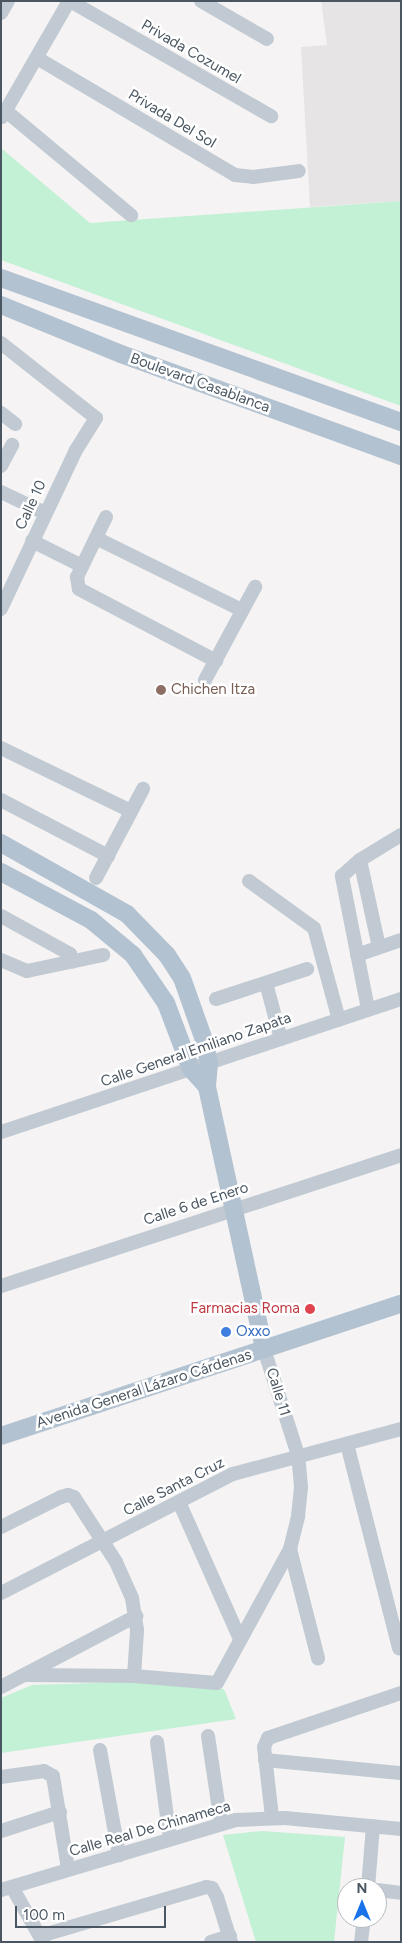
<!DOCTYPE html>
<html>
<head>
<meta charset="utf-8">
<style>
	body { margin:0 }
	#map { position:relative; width:402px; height:1943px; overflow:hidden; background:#f5f3f3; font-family:Figtree,sans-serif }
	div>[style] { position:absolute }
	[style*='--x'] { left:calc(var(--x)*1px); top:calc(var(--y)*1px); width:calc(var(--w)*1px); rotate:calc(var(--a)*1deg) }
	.education>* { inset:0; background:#e6e4e5 }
	.green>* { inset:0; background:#c3f1d5 }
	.minor>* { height:14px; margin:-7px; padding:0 7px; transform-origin:7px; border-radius:7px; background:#c1cad2 }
	.major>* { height:18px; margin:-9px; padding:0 9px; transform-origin:9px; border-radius:9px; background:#b3c2d1 }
	.dots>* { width:14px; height:14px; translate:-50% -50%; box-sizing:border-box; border:2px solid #fff; border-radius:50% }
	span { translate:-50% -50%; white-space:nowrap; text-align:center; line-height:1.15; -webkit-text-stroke:5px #fff; paint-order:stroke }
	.street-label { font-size:15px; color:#4a5661 }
	.education-label { font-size:15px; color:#785e54 }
	.left { translate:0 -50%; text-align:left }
	.health-label { font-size:15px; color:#be3a42 }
	.right { translate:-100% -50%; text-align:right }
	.shop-label { font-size:15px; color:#366cbe }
	.frame { position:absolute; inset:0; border:2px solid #4a5661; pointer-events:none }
	.north { position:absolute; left:337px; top:1878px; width:50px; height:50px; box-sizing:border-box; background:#fff; border:1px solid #b7bbc0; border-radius:50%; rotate:0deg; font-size:14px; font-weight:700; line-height:20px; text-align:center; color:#4a5661 }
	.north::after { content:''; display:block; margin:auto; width:18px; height:22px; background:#1a73e8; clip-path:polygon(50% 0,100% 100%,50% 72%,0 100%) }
	.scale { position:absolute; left:15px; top:1906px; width:151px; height:22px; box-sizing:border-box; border:2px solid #4a5661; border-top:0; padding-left:6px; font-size:15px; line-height:18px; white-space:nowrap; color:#4a5661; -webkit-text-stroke:4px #fff; paint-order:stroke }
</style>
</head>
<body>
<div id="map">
	<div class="education">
		<div style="clip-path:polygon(321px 1px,401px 1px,401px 201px,310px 207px,301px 47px,327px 45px)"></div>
	</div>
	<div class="green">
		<div style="clip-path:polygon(1px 148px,90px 223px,401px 201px,401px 406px,1px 260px)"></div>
		<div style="clip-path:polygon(128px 1682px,224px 1689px,236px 1719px,1px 1753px,1px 1698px,32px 1685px)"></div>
		<div style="clip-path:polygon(262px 1831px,345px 1837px,334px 1942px,256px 1942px,223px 1835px)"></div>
	</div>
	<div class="minor">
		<div style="--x:70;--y:1;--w:232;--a:29.8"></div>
		<div style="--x:201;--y:1;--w:76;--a:29.9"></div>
		<div style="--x:1;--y:13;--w:14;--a:-60"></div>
		<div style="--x:37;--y:58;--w:230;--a:30.6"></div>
		<div style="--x:235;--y:175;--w:18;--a:6"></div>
		<div style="--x:253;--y:177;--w:46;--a:-7.4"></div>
		<div style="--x:6;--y:111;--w:163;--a:39.8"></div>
		<div style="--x:2;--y:117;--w:134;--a:-60"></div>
		<div style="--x:1;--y:343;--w:121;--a:38.3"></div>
		<div style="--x:96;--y:418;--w:38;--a:122"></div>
		<div style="--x:76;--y:450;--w:176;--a:115.3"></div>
		<div style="--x:1;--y:413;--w:18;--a:38"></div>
		<div style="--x:1;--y:466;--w:24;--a:-62"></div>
		<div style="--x:1;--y:492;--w:49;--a:25.5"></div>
		<div style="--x:106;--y:517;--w:67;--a:115.8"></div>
		<div style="--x:77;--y:577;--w:12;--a:81"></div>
		<div style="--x:79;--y:589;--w:155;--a:27.7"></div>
		<div style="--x:96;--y:538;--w:163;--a:26.3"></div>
		<div style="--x:32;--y:541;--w:56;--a:26.6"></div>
		<div style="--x:205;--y:680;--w:106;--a:-61.7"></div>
		<div style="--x:1;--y:748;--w:144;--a:25.9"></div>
		<div style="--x:1;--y:800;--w:121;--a:27.6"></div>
		<div style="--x:360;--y:860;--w:89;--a:77.7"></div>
		<div style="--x:96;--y:878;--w:101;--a:-62.2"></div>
		<div style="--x:249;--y:881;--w:80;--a:35.9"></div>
		<div style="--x:314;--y:928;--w:95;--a:74.8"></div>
		<div style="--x:1;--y:916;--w:79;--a:28.8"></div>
		<div style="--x:70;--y:954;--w:8;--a:67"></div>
		<div style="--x:357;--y:955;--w:46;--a:-18.8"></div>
		<div style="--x:1;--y:960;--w:28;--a:23"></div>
		<div style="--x:27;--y:971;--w:78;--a:-11.9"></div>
		<div style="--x:266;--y:983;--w:58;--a:75"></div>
		<div style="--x:216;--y:999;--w:96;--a:-18.2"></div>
		<div style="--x:368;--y:1009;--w:136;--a:-101.1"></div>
		<div style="--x:342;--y:876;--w:24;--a:-42"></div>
		<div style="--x:360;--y:860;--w:48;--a:-31.4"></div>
		<div style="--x:1;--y:1132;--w:422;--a:-18.4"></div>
		<div style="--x:1;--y:1286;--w:421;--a:-18.1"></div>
		<div style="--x:347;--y:1444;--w:211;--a:75.7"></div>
		<div style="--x:179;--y:1502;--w:150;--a:66"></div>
		<div style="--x:1;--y:1527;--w:67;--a:-26.6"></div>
		<div style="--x:61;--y:1497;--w:7;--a:-16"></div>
		<div style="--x:68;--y:1495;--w:6;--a:18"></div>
		<div style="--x:74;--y:1497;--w:77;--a:57.1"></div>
		<div style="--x:116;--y:1562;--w:39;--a:66"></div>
		<div style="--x:132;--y:1598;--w:33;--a:81"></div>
		<div style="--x:137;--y:1631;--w:45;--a:93.8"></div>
		<div style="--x:290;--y:1549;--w:113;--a:75.6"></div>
		<div style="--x:1;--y:1593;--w:261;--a:-27.2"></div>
		<div style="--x:233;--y:1474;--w:174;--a:-15"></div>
		<div style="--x:24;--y:1675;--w:110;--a:0.5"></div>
		<div style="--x:134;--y:1676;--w:83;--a:4.8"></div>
		<div style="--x:217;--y:1683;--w:153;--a:-61.4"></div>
		<div style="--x:290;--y:1549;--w:34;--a:-76"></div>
		<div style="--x:298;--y:1516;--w:29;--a:-84"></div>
		<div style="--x:301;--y:1487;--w:32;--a:-95"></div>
		<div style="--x:298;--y:1455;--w:111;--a:-107.8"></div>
		<div style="--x:1;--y:1687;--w:153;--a:-27.7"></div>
		<div style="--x:208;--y:1736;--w:88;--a:81.5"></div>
		<div style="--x:157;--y:1742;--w:98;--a:82.4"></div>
		<div style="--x:100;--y:1750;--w:107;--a:79.7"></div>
		<div style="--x:265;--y:1760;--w:137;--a:5.5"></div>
		<div style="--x:1;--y:1777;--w:43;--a:-7.9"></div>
		<div style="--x:44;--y:1771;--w:10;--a:29"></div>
		<div style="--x:53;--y:1776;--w:94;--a:80.8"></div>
		<div style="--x:272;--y:1817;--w:70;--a:-96.5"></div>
		<div style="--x:264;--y:1747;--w:10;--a:-66"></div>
		<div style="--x:268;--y:1738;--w:140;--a:-18.7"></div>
		<div style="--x:1;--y:1831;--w:62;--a:-17.9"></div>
		<div style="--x:12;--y:1887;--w:63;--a:60.6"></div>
		<div style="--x:368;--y:1888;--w:62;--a:-85.4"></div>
		<div style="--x:1;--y:1890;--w:245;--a:-16.6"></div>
		<div style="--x:236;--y:1820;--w:49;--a:-2.3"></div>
		<div style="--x:285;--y:1818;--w:117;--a:5.4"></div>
		<div style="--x:377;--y:1890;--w:24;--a:7"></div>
		<div style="--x:40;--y:1936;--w:173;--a:-16.4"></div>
		<div style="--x:206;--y:1887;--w:6;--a:9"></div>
		<div style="--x:212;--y:1888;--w:10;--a:61"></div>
		<div style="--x:217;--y:1897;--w:47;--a:72.7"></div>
		<div style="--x:211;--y:1942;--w:20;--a:-18"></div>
		<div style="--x:361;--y:1942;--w:24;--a:-83"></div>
	</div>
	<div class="major">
		<div style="--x:1;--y:278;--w:425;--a:19.8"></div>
		<div style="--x:1;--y:305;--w:130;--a:22.2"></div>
		<div style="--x:121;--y:354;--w:298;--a:20"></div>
		<div style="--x:1;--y:843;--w:145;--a:29.4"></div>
		<div style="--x:127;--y:914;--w:57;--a:45.7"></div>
		<div style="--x:167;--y:955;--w:27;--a:57"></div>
		<div style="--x:182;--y:978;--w:69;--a:70.5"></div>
		<div style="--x:205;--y:1043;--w:20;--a:79"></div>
		<div style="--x:209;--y:1063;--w:24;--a:95"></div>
		<div style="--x:207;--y:1087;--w:268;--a:77.7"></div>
		<div style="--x:1;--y:872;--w:102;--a:28.1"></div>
		<div style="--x:91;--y:920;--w:55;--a:39.8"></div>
		<div style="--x:133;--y:955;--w:58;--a:55.5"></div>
		<div style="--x:166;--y:1003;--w:71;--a:69.3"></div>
		<div style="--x:191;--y:1069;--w:24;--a:48"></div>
		<div style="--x:1;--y:1436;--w:421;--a:-18.3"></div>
	</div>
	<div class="dots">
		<div style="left:161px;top:690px;background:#8d6e63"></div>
		<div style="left:310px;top:1309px;background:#e0444e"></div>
		<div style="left:226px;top:1332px;background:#3f7fe0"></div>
	</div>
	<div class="street-label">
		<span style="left:191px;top:52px;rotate:30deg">Privada Cozumel</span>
		<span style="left:172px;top:119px;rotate:31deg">Privada Del Sol</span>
		<span style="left:200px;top:383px;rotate:20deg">Boulevard Casablanca</span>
		<span style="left:31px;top:505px;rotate:-65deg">Calle 10</span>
		<span style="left:196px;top:1050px;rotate:-19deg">Calle General Emiliano Zapata</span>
		<span style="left:196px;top:1204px;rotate:-18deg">Calle 6 de Enero</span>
		<span style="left:144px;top:1389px;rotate:-18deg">Avenida General Lázaro Cárdenas</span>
		<span style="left:278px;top:1392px;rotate:73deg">Calle 11</span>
		<span style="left:174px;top:1487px;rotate:-27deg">Calle Santa Cruz</span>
		<span style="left:150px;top:1829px;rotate:-16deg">Calle Real De Chinameca</span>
	</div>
	<div class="education-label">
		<span class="left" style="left:171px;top:690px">Chichen Itza</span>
	</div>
	<div class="health-label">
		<span class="right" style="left:300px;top:1309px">Farmacias Roma</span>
	</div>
	<div class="shop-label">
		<span class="left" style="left:236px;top:1332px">Oxxo</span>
	</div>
	<div class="frame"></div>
	<div class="north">N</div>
	<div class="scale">100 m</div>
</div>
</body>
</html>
